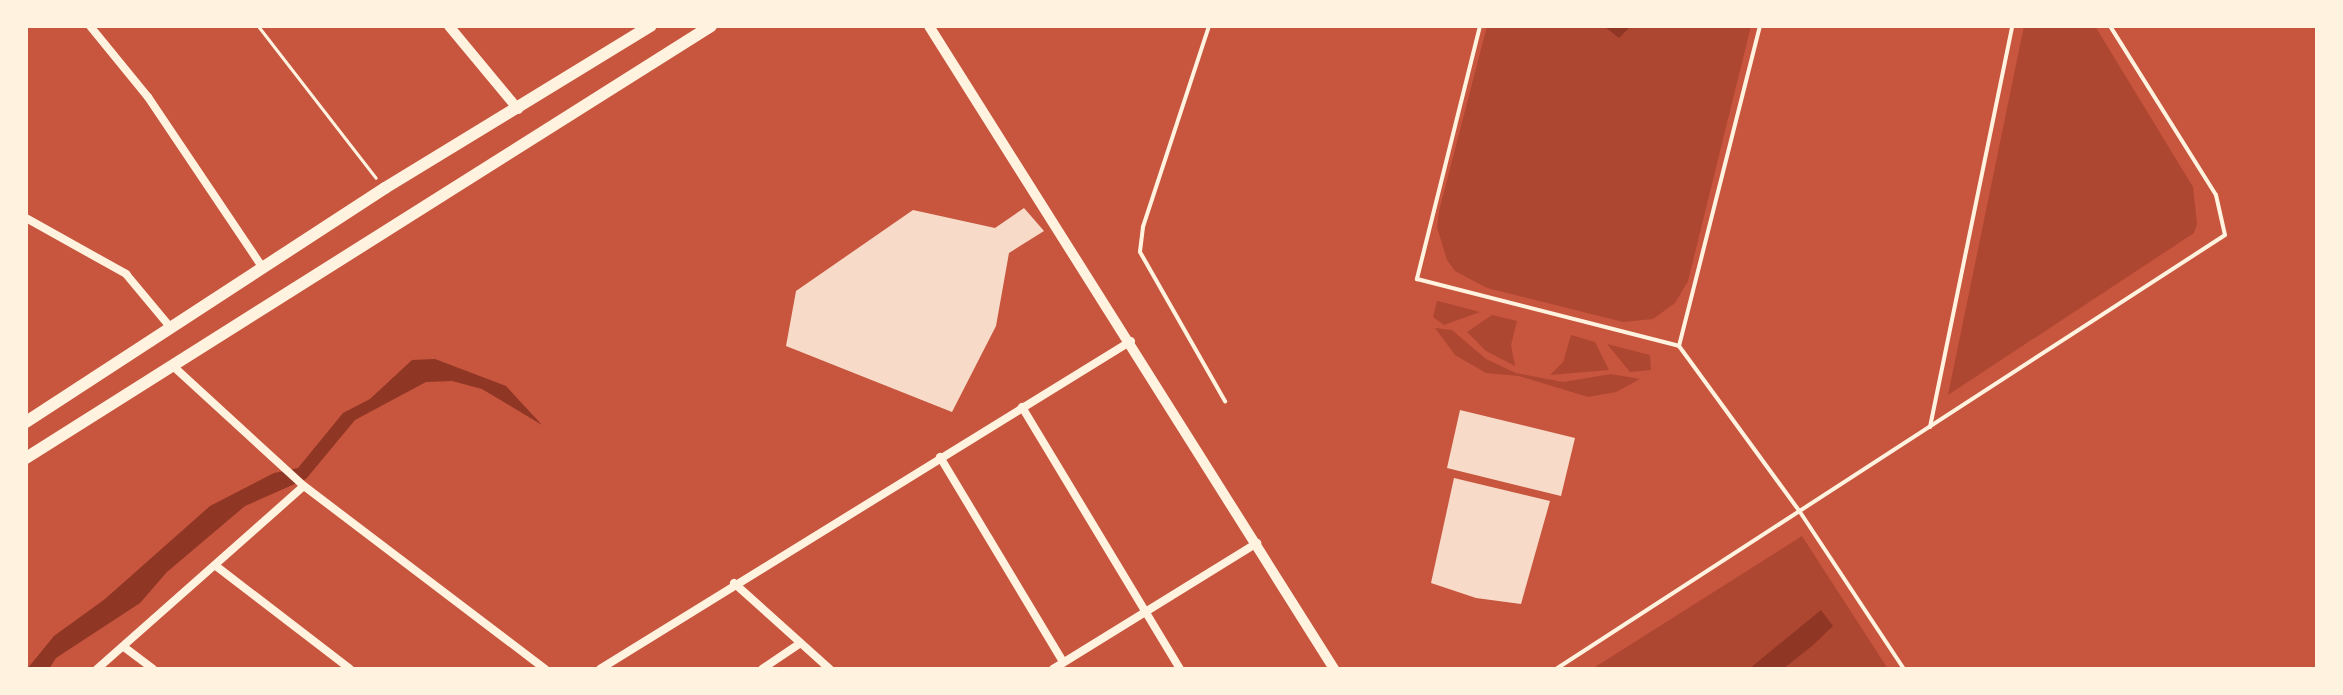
<!DOCTYPE html>
<html>
<head>
<meta charset="utf-8">
<style>
	body { margin:0 }
	#map { position:relative; width:2343px; height:695px; overflow:hidden; background:#c8553d; font-family:"Noto Sans",sans-serif }
	div>[style] { position:absolute }
	[style*='--x'] { left:calc(var(--x)*1px); top:calc(var(--y)*1px); width:calc(var(--w)*1px); rotate:calc(var(--a)*1deg) }
	.green>* { inset:0; background:#ae4732 }
	.water>* { inset:0; background:#8f3625 }
	.building>* { inset:0; background:#f7dbc8 }
	.path>* { height:3px; margin:-1.5px; padding:0 1.5px; transform-origin:1.5px; border-radius:1.5px; background:#fff3e0 }
	.service>* { height:4px; margin:-2px; padding:0 2px; transform-origin:2px; border-radius:2px; background:#fff3e0 }
	.minor>* { height:8px; margin:-4px; padding:0 4px; transform-origin:4px; border-radius:4px; background:#fff3e0 }
	.tertiary>* { height:10px; margin:-5px; padding:0 5px; transform-origin:5px; border-radius:5px; background:#fff3e0 }
	.secondary>* { height:12px; margin:-6px; padding:0 6px; transform-origin:6px; border-radius:6px; background:#fff3e0 }
	span { translate:-50% -50%; white-space:nowrap; text-align:center; line-height:1.15; -webkit-text-stroke:8px #fff3e0; paint-order:stroke }
	.frame { position:absolute; inset:0; border:28px solid #fff3e0; pointer-events:none }
</style>
</head>
<body>
<div id="map">
	<div class="green">
		<div style="clip-path:polygon(1487px 26px,1751px 26px,1688px 281px,1675px 303px,1653px 319px,1623px 322px,1487px 288px,1455px 271px,1447px 260px,1437px 227px,1439px 211px)"></div>
		<div style="clip-path:polygon(2024px 26px,2095px 26px,2193px 187px,2197px 224px,2194px 233px,1948px 395px)"></div>
		<div style="clip-path:polygon(1437px 301px,1442px 302px,1480px 312px,1444px 325px,1433px 317px)"></div>
		<div style="clip-path:polygon(1492px 315px,1517px 321px,1511px 345px,1515px 366px,1486px 351px,1467px 332px)"></div>
		<div style="clip-path:polygon(1435px 328px,1452px 330px,1486px 359px,1516px 373px,1563px 382px,1611px 374px,1640px 379px,1616px 392px,1588px 397px,1519px 376px,1486px 373px,1455px 355px)"></div>
		<div style="clip-path:polygon(1571px 335px,1595px 342px,1609px 370px,1550px 375px,1563px 362px)"></div>
		<div style="clip-path:polygon(1607px 344px,1650px 355px,1651px 370px,1630px 372px)"></div>
		<div style="clip-path:polygon(1802px 536px,1888px 669px,1592px 669px)"></div>
	</div>
	<div class="water">
		<div style="clip-path:polygon(1631px 26px,1619px 38px,1605px 27px,1605px 26px)"></div>
		<div style="clip-path:polygon(435px 359px,506px 386px,542px 425px,482px 389px,452px 381px,426px 382px,355px 420px,306px 479px,245px 506px,167px 572px,140px 603px,56px 658px,49px 669px,27px 669px,54px 636px,105px 599px,210px 506px,274px 473px,298px 468px,343px 413px,370px 399px,412px 360px)"></div>
		<div style="clip-path:polygon(1821px 610px,1833px 626px,1812px 646px,1783px 669px,1749px 669px)"></div>
	</div>
	<div class="building">
		<div style="clip-path:polygon(1024px 208px,1044px 231px,1009px 253px,996px 326px,952px 412px,786px 346px,796px 291px,913px 210px,995px 228px)"></div>
		<div style="clip-path:polygon(1460px 410px,1575px 438px,1561px 496px,1447px 468px)"></div>
		<div style="clip-path:polygon(1454px 478px,1550px 501px,1521px 604px,1476px 598px,1431px 583px)"></div>
	</div>
	<div class="path">
		<div style="--x:258;--y:26;--w:192;--a:52.2"></div>
	</div>
	<div class="service">
		<div style="--x:1209;--y:26;--w:212;--a:108.2"></div>
		<div style="--x:1143;--y:227;--w:25;--a:97"></div>
		<div style="--x:1140;--y:252;--w:172;--a:60.3"></div>
		<div style="--x:1480;--y:26;--w:261;--a:104"></div>
		<div style="--x:1417;--y:279;--w:270;--a:14.3"></div>
		<div style="--x:1679;--y:346;--w:205;--a:53.9"></div>
		<div style="--x:1800;--y:512;--w:188;--a:56.5"></div>
		<div style="--x:1679;--y:346;--w:330;--a:-75.8"></div>
		<div style="--x:1930;--y:427;--w:409;--a:-78.4"></div>
		<div style="--x:1556;--y:669;--w:797;--a:-32.97"></div>
		<div style="--x:2225;--y:235;--w:41;--a:-102.7"></div>
		<div style="--x:2216;--y:195;--w:199;--a:-122.1"></div>
	</div>
	<div class="minor">
		<div style="--x:90;--y:26;--w:92;--a:50.8"></div>
		<div style="--x:148;--y:97;--w:206;--a:56.1"></div>
		<div style="--x:26;--y:218;--w:115;--a:29.2"></div>
		<div style="--x:126;--y:274;--w:70;--a:50.2"></div>
		<div style="--x:174;--y:367;--w:176;--a:42.5"></div>
		<div style="--x:304;--y:486;--w:303;--a:37.2"></div>
		<div style="--x:1022;--y:407;--w:306;--a:58.9"></div>
		<div style="--x:940;--y:457;--w:239;--a:59"></div>
		<div style="--x:216;--y:566;--w:169;--a:37.5"></div>
		<div style="--x:734;--y:583;--w:129;--a:41.9"></div>
		<div style="--x:124;--y:647;--w:36;--a:37"></div>
		<div style="--x:97;--y:669;--w:276;--a:-41.5"></div>
		<div style="--x:600;--y:669;--w:624;--a:-31.7"></div>
		<div style="--x:762;--y:669;--w:45;--a:-34"></div>
		<div style="--x:1053;--y:669;--w:240;--a:-31.7"></div>
	</div>
	<div class="tertiary">
		<div style="--x:449;--y:26;--w:108;--a:50.3"></div>
		<div style="--x:929;--y:26;--w:760;--a:57.79"></div>
	</div>
	<div class="secondary">
		<div style="--x:26;--y:422;--w:429;--a:-33.1"></div>
		<div style="--x:385;--y:188;--w:311;--a:-31.4"></div>
		<div style="--x:26;--y:458;--w:810;--a:-32.24"></div>
	</div>
	<div class="frame"></div>
</div>
</body>
</html>
